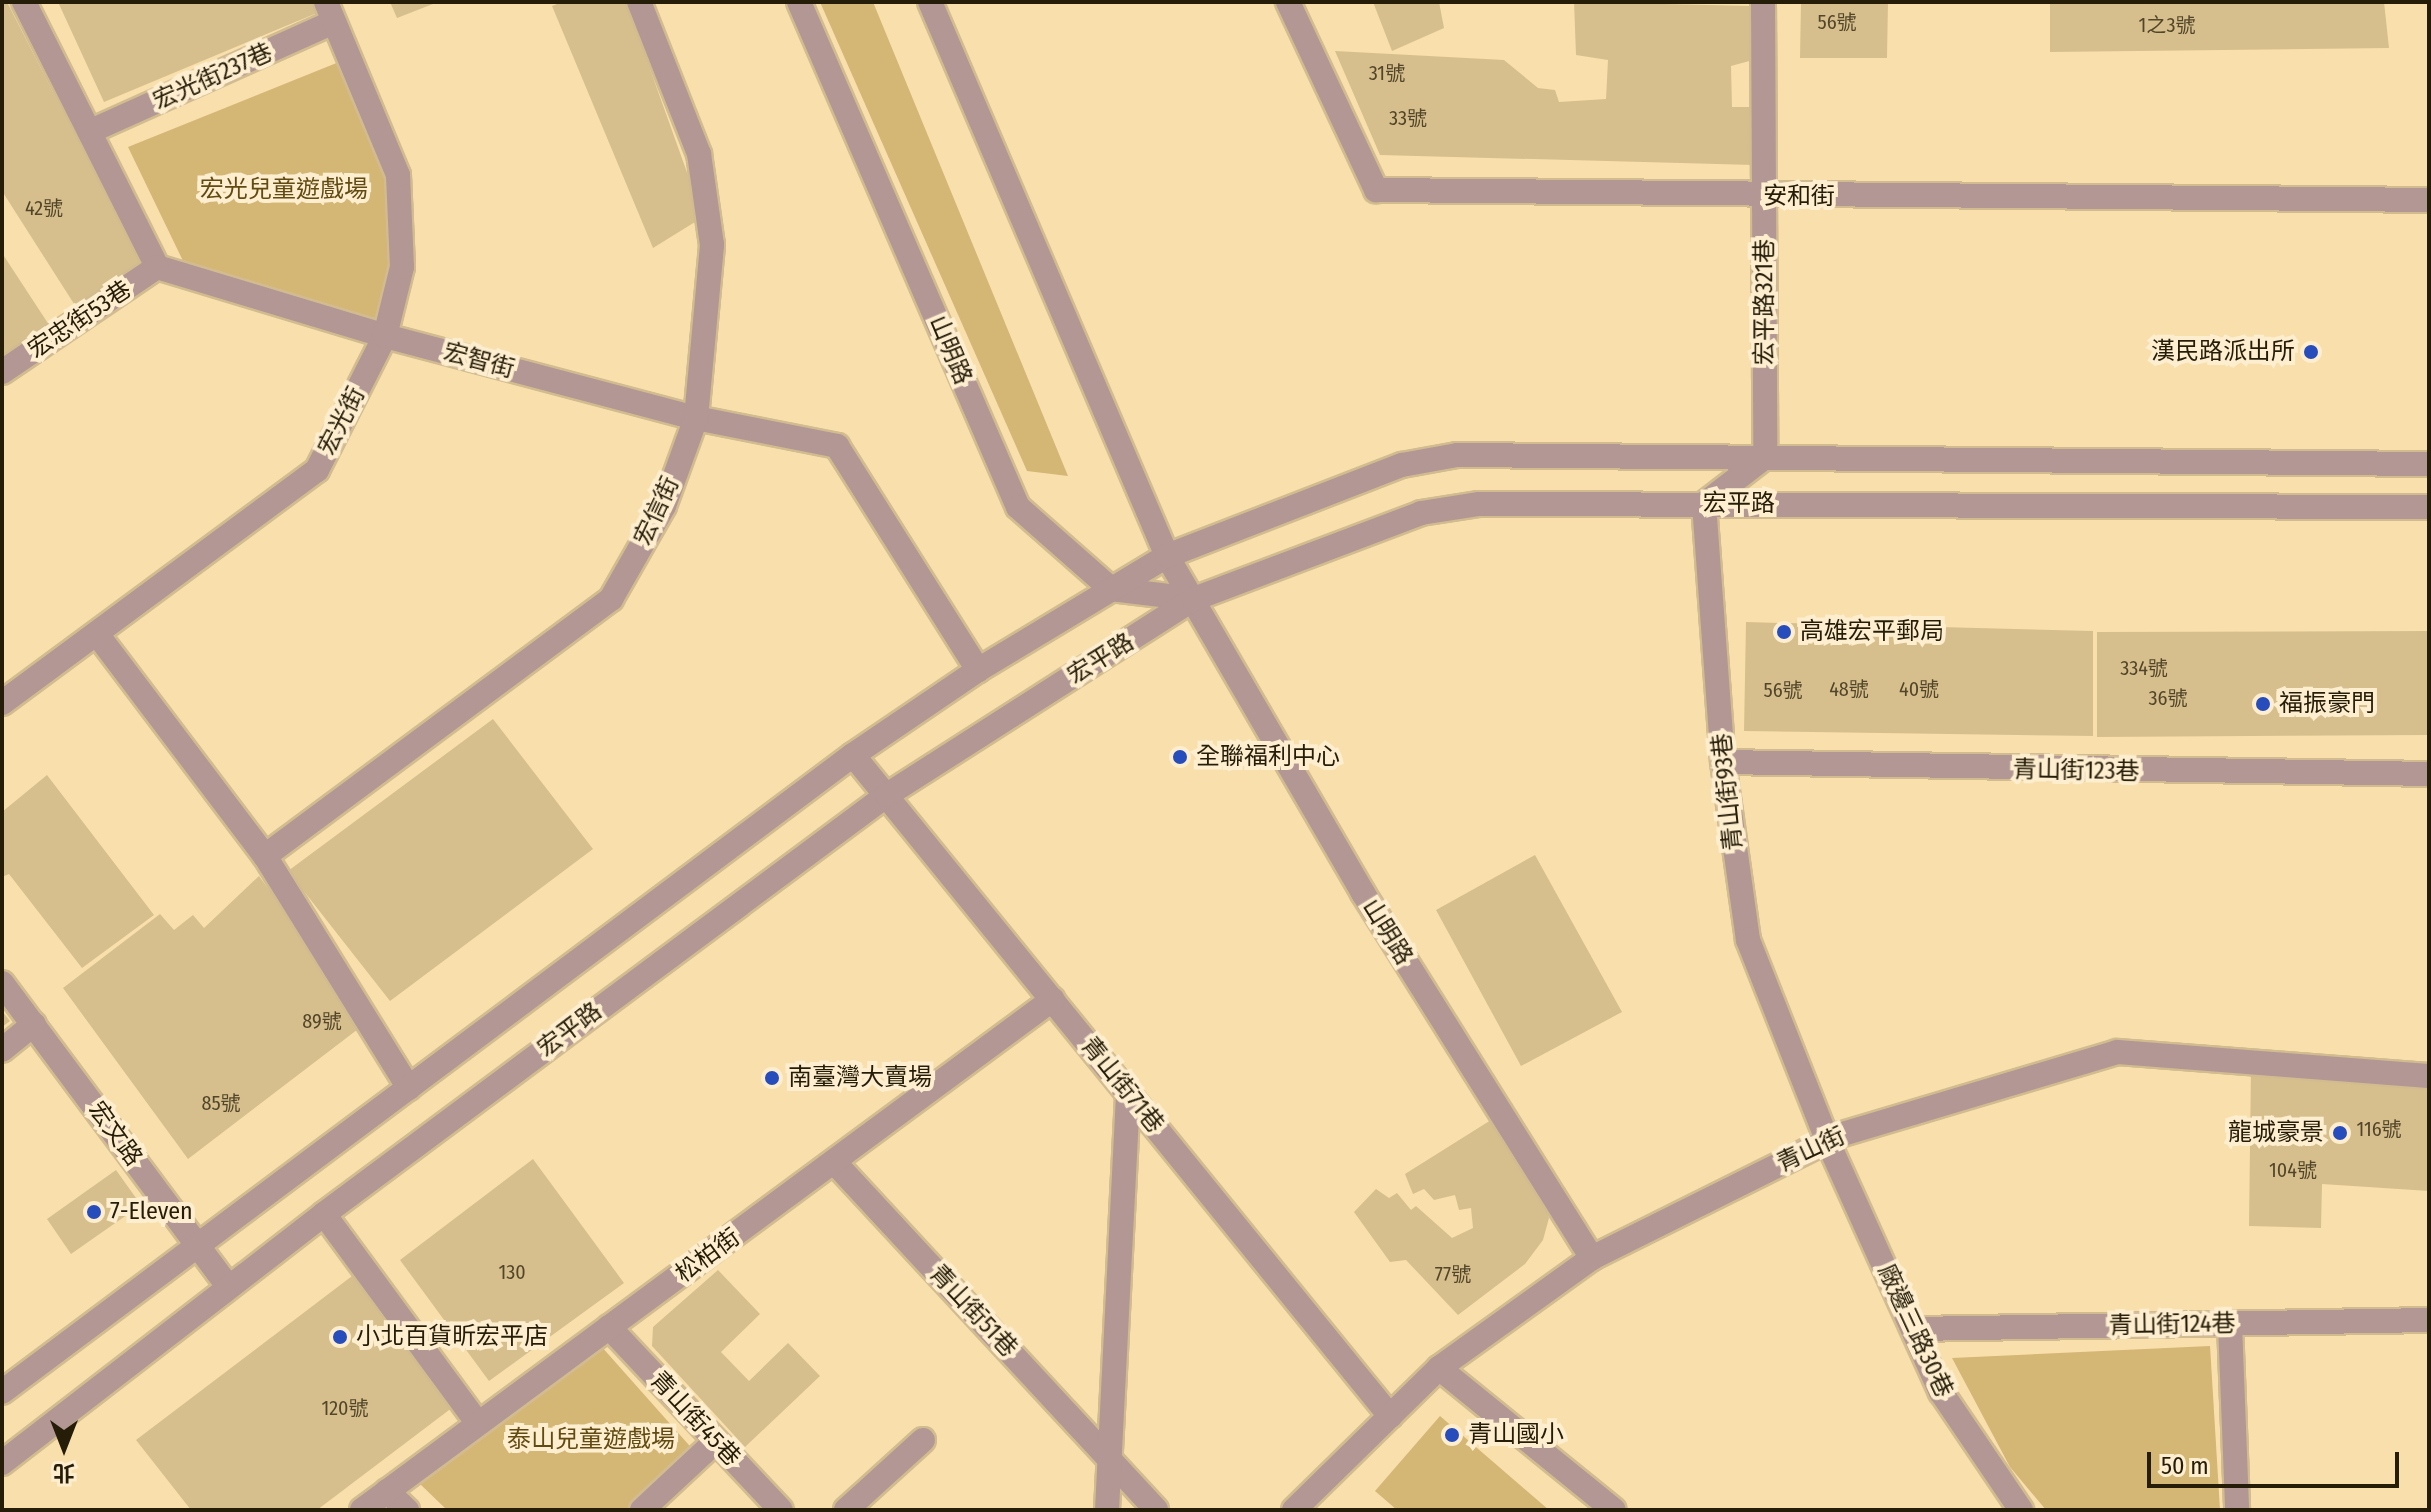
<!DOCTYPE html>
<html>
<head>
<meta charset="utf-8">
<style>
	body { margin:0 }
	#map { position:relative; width:2431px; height:1512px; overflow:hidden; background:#f8dfac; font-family:"Fira Sans Condensed","Noto Sans TC",sans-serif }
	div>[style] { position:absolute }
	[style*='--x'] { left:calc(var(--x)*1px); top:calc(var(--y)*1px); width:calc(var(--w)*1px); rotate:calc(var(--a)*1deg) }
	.green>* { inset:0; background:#d4b675 }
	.building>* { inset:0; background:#d7bf8d }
	.roads { filter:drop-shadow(2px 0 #d2bc8f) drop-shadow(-2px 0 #d2bc8f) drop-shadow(0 2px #d2bc8f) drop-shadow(0 -2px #d2bc8f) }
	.minor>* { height:24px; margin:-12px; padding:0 12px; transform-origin:12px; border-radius:12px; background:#b29794 }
	.dots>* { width:22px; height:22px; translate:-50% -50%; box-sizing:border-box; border:4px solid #fdeecf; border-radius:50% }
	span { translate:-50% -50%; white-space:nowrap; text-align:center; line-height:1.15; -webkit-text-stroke:8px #fdeecf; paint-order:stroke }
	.number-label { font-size:20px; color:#52462a }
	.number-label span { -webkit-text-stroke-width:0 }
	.street-label { font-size:24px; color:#261d09 }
	.park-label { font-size:24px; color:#624b12 }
	.poi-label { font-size:24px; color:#261d09 }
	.right { translate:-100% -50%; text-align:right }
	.left { translate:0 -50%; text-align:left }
	.frame { position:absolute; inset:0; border:4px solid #261d09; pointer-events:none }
	.north { position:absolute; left:24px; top:1408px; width:80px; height:80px; -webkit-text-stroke:6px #fdeecf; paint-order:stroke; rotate:180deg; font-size:22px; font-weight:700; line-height:32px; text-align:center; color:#261d09 }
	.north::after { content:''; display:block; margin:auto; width:28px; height:36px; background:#261d09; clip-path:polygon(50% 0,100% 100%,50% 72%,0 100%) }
	.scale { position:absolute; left:2147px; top:1452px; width:252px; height:36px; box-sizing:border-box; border:4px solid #261d09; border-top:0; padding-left:10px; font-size:24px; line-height:28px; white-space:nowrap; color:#261d09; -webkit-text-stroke:6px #fdeecf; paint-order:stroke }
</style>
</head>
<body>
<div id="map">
	<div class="green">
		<div style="clip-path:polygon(820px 2px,873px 2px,1068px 476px,1027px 471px)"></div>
		<div style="clip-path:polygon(339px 62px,386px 177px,390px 266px,378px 321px,185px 265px,128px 147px)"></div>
		<div style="clip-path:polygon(601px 1346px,696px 1453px,636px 1510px,447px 1510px,419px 1483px)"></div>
		<div style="clip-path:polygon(2210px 1346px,2220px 1510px,2046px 1510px,2010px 1467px,1952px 1358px)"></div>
		<div style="clip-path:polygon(1440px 1416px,1549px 1510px,1397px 1510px,1375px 1491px)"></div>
	</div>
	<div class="building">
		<div style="clip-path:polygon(2px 2px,7px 2px,141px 264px,76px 307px,2px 191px)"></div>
		<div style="clip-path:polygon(58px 2px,313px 2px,317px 13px,104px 102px)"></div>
		<div style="clip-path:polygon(390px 2px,438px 2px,397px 18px)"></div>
		<div style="clip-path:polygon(562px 2px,626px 2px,703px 217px,653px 248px,552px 6px)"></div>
		<div style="clip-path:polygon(1373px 2px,1439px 2px,1444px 28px,1392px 51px)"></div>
		<div style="clip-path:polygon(1574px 2px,1753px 6px,1753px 60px,1731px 66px,1732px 107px,1753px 107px,1754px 165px,1380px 155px,1335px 51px,1504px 60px,1538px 88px,1555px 90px,1559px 102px,1606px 99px,1608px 60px,1576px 55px)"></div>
		<div style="clip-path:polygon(1801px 2px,1888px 2px,1887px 58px,1800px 58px)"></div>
		<div style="clip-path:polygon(2050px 2px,2384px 2px,2389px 48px,2050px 52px)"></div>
		<div style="clip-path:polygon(2px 253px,53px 331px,2px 361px)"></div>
		<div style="clip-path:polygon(1746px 622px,2093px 631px,2093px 736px,1744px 731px)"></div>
		<div style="clip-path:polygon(2429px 631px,2429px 735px,2097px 737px,2097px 632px)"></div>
		<div style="clip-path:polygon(493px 719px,593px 849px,390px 1001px,288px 871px)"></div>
		<div style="clip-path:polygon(47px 775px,154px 915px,82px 968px,9px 874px,2px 877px,2px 812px)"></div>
		<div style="clip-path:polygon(1535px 855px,1622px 1012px,1521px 1066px,1436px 910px)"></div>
		<div style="clip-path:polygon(259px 876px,366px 1023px,188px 1159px,63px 988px,160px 914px,174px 930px,193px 915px,204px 928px)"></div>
		<div style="clip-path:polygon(2px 1011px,10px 1021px,2px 1027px)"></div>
		<div style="clip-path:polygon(2251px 1068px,2429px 1082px,2429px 1191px,2322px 1184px,2321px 1228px,2249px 1226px)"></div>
		<div style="clip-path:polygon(1491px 1120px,1538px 1184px,1549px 1218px,1543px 1240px,1525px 1264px,1458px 1315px,1406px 1260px,1390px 1262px,1354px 1212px,1376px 1189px,1389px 1198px,1397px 1193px,1411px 1210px,1416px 1206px,1452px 1238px,1473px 1228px,1471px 1208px,1459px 1210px,1455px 1195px,1434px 1200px,1424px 1189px,1413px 1194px,1405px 1174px)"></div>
		<div style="clip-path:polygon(533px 1159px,624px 1283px,489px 1381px,400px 1260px)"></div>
		<div style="clip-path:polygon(116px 1170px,141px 1205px,71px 1254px,47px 1219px)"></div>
		<div style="clip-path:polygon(360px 1270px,457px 1404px,317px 1510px,191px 1510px,136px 1440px)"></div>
		<div style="clip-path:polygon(718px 1270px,760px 1314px,721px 1352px,749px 1381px,788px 1343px,820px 1376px,745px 1447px,652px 1346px,653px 1327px)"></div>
	</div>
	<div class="roads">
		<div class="minor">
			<div style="--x:24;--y:2;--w:297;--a:63.3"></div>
			<div style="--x:157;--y:267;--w:238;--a:16.8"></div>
			<div style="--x:385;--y:336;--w:322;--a:14.8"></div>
			<div style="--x:696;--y:418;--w:144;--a:11.2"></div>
			<div style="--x:837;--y:446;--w:265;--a:57.8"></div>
			<div style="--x:799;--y:2;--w:550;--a:66.56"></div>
			<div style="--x:1018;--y:507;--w:124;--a:41.4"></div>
			<div style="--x:1111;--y:589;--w:84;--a:6.9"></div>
			<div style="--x:930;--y:2;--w:603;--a:66.84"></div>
			<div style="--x:1167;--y:556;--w:390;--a:59.8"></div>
			<div style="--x:1363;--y:893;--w:431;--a:57.9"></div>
			<div style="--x:1288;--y:2;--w:208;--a:64.9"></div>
			<div style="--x:1376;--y:190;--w:1053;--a:0.54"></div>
			<div style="--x:1763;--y:2;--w:455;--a:89.7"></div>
			<div style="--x:1765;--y:457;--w:77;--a:142.4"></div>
			<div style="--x:1704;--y:504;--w:259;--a:85.8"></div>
			<div style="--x:1723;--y:762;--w:180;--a:82"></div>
			<div style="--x:1748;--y:940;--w:215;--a:68.4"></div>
			<div style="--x:1827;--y:1140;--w:277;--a:65.7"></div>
			<div style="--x:1941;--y:1392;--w:143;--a:55.9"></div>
			<div style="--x:91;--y:131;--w:266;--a:-24.2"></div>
			<div style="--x:2;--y:372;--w:187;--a:-34.1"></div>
			<div style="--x:97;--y:634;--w:278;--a:52.9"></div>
			<div style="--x:265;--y:856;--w:273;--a:58.2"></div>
			<div style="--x:2;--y:703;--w:392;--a:-36.5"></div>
			<div style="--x:317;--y:470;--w:150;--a:-63.1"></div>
			<div style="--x:385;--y:336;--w:71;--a:-76.2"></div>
			<div style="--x:402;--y:267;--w:92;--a:-92.5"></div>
			<div style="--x:398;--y:175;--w:187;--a:-112.6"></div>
			<div style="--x:853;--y:755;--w:852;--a:50.91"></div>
			<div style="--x:1723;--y:762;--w:706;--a:0.97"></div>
			<div style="--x:265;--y:856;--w:431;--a:-36.6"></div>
			<div style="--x:611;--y:599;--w:107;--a:-60.3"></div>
			<div style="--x:664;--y:506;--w:94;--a:-70"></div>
			<div style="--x:696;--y:418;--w:174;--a:-84.7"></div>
			<div style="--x:712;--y:245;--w:92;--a:-98.1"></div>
			<div style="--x:699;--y:154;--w:163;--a:-111.5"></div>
			<div style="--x:2;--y:983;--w:378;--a:53.3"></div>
			<div style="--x:2;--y:1050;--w:41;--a:-39.1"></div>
			<div style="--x:836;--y:1164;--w:471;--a:47.2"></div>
			<div style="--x:324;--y:1214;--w:260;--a:53.7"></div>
			<div style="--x:2230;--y:1324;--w:186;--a:87.8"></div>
			<div style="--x:609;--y:1327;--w:251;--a:46.8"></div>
			<div style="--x:1915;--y:1329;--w:514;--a:-1"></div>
			<div style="--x:1439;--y:1368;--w:225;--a:39.1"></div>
			<div style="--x:2;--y:1392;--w:1063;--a:-36.82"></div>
			<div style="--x:853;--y:755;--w:151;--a:-34.2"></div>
			<div style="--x:978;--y:670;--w:221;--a:-31.1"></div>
			<div style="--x:1167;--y:556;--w:252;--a:-21.2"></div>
			<div style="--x:1402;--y:465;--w:56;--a:-10.3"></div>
			<div style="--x:1457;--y:455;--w:972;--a:0.53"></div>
			<div style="--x:2;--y:1463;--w:407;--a:-37.7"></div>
			<div style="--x:324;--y:1214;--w:702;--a:-36.66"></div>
			<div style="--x:887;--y:795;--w:364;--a:-32.6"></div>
			<div style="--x:1194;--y:599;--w:243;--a:-20.7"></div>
			<div style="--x:1421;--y:513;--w:59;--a:-8.8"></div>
			<div style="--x:1479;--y:504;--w:950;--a:0.18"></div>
			<div style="--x:387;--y:1491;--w:28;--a:44"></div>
			<div style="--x:362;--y:1510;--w:859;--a:-36.48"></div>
			<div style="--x:642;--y:1510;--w:101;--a:-43"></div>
			<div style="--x:846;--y:1510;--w:104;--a:-42.3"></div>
			<div style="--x:1107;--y:1510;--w:418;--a:-87.1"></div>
			<div style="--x:1294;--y:1510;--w:203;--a:-44.4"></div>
			<div style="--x:1439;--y:1368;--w:188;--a:-35.7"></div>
			<div style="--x:1592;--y:1258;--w:276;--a:-26.5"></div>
			<div style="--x:1839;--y:1135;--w:290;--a:-16.6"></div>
			<div style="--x:2117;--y:1052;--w:313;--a:4.4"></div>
		</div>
	</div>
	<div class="dots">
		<div style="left:2311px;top:352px;background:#274cbb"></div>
		<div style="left:1784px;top:632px;background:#274cbb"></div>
		<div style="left:2263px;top:704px;background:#274cbb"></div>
		<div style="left:1180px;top:757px;background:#274cbb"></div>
		<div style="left:772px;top:1078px;background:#274cbb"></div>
		<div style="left:2340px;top:1133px;background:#274cbb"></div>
		<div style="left:94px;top:1212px;background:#274cbb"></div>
		<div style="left:340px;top:1337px;background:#274cbb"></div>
		<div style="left:1452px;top:1435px;background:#274cbb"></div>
	</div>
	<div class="number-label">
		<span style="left:1837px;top:22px">56號</span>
		<span style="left:2167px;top:25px">1之3號</span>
		<span style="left:1387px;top:73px">31號</span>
		<span style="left:1408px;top:118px">33號</span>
		<span style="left:44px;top:208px">42號</span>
		<span style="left:2144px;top:668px">334號</span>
		<span style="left:1849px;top:689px">48號</span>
		<span style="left:1919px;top:689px">40號</span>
		<span style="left:1783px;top:690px">56號</span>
		<span style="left:2168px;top:698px">36號</span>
		<span style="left:322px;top:1021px">89號</span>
		<span style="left:221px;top:1103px">85號</span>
		<span style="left:2379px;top:1129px">116號</span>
		<span style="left:2293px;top:1170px">104號</span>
		<span style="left:512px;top:1272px">130</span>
		<span style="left:1453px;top:1274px">77號</span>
		<span style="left:345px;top:1408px">120號</span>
	</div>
	<div class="street-label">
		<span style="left:213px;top:77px;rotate:-24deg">宏光街237巷</span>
		<span style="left:1799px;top:197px">安和街</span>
		<span style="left:1765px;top:302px;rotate:-90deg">宏平路321巷</span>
		<span style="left:80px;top:320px;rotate:-34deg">宏忠街53巷</span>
		<span style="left:950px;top:350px;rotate:67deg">山明路</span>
		<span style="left:479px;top:361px;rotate:15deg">宏智街</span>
		<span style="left:342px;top:421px;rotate:-63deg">宏光街</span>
		<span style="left:1739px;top:504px">宏平路</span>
		<span style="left:657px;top:511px;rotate:-65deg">宏信街</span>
		<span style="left:1101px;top:659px;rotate:-32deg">宏平路</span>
		<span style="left:2076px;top:771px;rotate:1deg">青山街123巷</span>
		<span style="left:1728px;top:792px;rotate:-96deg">青山街93巷</span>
		<span style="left:1387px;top:932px;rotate:58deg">山明路</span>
		<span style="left:570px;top:1030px;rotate:-37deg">宏平路</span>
		<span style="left:1122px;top:1085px;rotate:51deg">青山街71巷</span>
		<span style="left:115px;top:1134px;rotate:54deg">宏文路</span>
		<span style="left:1811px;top:1150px;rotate:-25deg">青山街</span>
		<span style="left:708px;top:1256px;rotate:-36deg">松柏街</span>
		<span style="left:973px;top:1311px;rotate:47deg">青山街51巷</span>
		<span style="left:2172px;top:1325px;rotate:-1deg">青山街124巷</span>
		<span style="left:1915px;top:1331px;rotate:65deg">廠邊三路30巷</span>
		<span style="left:695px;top:1419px;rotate:47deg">青山街45巷</span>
	</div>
	<div class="park-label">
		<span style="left:284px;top:190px">宏光兒童遊戲場</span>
		<span style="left:591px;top:1440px">泰山兒童遊戲場</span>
	</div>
	<div class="poi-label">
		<span class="right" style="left:2295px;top:352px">漢民路派出所</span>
		<span class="left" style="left:1800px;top:632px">高雄宏平郵局</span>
		<span class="left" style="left:2279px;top:704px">福振豪門</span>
		<span class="left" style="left:1196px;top:757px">全聯福利中心</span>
		<span class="left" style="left:788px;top:1078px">南臺灣大賣場</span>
		<span class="right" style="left:2324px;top:1133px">龍城豪景</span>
		<span class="left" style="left:110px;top:1212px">7-Eleven</span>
		<span class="left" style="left:356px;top:1337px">小北百貨昕宏平店</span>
		<span class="left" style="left:1468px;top:1435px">青山國小</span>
	</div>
	<div class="frame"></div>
	<div class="north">北</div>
	<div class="scale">50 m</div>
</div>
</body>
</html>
